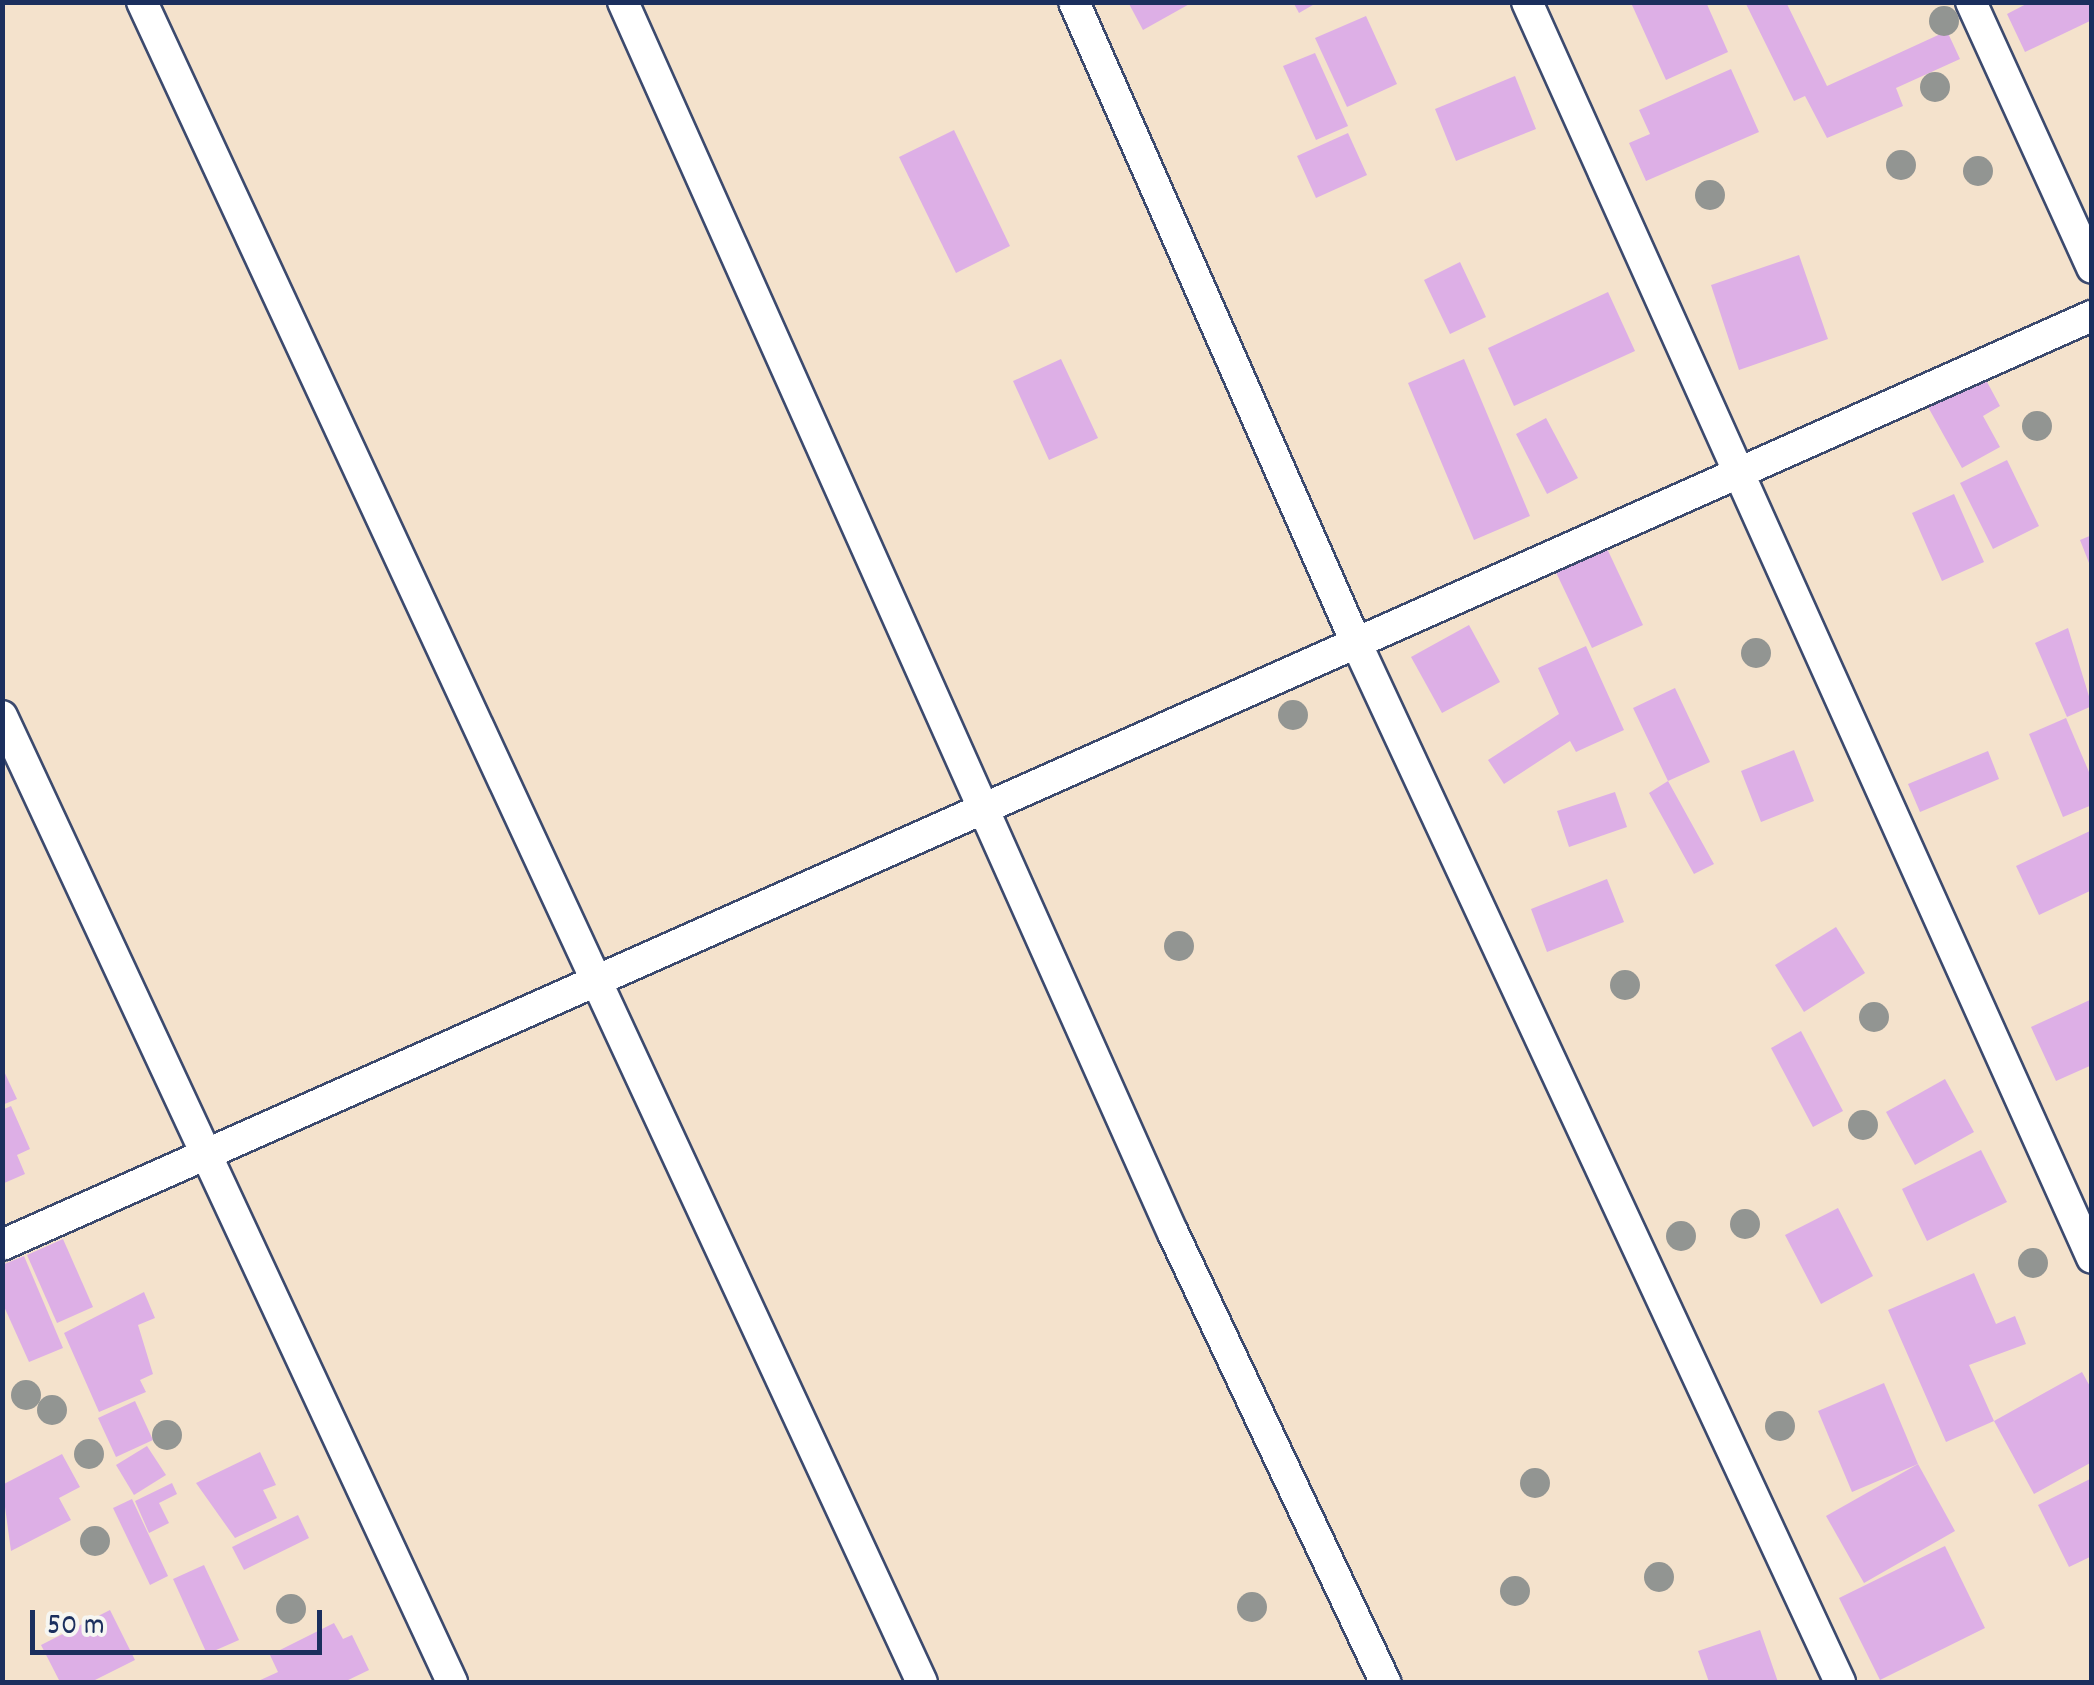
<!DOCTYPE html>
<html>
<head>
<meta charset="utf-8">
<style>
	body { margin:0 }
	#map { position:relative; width:2094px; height:1685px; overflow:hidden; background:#f4e2cc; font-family:Dekko,sans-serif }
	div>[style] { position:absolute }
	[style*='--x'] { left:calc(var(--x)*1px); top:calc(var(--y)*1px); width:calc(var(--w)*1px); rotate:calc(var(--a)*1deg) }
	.building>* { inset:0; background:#ddafe6 }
	.roads { filter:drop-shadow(2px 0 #3c4a6e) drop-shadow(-2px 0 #3c4a6e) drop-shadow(0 2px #3c4a6e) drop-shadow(0 -2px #3c4a6e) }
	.street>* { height:30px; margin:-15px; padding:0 15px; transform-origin:15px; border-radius:15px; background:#fff }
	.trees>* { width:30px; height:30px; margin:-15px; border-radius:50%; background:#929592 }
	span { translate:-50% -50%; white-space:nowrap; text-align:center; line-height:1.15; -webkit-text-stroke:8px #f6f6f2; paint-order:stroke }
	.frame { position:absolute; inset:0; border:5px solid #1b2f5e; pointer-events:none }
	.scale { position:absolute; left:30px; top:1610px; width:292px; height:45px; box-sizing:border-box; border:5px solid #1b2f5e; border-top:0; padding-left:12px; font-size:30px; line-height:35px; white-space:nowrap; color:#1b2f5e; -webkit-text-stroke:8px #f6f6f2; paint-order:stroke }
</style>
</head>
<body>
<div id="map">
	<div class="building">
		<div style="clip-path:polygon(1128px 2px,1193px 2px,1143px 30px)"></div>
		<div style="clip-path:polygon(1293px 2px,1318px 2px,1299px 13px)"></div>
		<div style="clip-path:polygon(1706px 2px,1728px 52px,1666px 80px,1632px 5px)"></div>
		<div style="clip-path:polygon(1745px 2px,1786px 2px,1827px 86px,1947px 31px,1960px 59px,1896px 88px,1903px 106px,1827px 138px,1805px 96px,1794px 101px)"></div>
		<div style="clip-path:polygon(2030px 2px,2092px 2px,2092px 20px,2025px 52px,2007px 14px)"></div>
		<div style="clip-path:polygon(1366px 16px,1397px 84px,1347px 107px,1315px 38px)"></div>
		<div style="clip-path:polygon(1315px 53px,1348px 126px,1316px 140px,1283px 66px)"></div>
		<div style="clip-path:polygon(1731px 69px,1759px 132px,1646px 181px,1629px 143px,1650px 134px,1639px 110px)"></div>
		<div style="clip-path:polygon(1515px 76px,1536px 129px,1456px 161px,1435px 109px)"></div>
		<div style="clip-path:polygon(954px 130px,1010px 246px,956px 273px,899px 157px)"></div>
		<div style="clip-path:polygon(1348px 133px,1367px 175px,1316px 198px,1297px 156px)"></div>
		<div style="clip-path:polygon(1799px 255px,1828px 339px,1739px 370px,1711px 285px)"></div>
		<div style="clip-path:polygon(1460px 262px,1486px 317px,1450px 334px,1424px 280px)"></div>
		<div style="clip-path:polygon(1608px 292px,1635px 351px,1514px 406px,1488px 348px)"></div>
		<div style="clip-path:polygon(1061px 359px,1098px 438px,1049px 460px,1013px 381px)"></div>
		<div style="clip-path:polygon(1464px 359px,1530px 516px,1474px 540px,1408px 383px)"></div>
		<div style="clip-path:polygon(1979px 367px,2000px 406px,1983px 416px,2000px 447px,1962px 468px,1923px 398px)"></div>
		<div style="clip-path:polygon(1546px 418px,1578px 478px,1547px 494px,1516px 434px)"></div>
		<div style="clip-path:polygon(2007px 460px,2039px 526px,1993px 549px,1960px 483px)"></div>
		<div style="clip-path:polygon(1954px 494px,1984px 562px,1942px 581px,1912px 513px)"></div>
		<div style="clip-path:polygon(2092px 535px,2092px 568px,2091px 568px,2080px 540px)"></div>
		<div style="clip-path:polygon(1603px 540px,1643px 625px,1592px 648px,1552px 564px)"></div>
		<div style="clip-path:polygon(1469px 625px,1500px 682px,1442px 713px,1411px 657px)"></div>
		<div style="clip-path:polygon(2068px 628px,2092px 706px,2067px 717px,2035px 643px)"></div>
		<div style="clip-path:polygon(1586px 646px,1624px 730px,1576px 752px,1570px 741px,1504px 784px,1488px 760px,1559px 714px,1538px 668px)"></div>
		<div style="clip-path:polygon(1675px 688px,1710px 762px,1668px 781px,1714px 864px,1694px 874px,1649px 793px,1668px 781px,1633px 708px)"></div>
		<div style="clip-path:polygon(2066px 718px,2092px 779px,2092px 805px,2063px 817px,2029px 734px)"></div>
		<div style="clip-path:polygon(1794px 750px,1814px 801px,1761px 822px,1741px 771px)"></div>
		<div style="clip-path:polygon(1988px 751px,1999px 779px,1920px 812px,1908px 784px)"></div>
		<div style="clip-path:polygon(1615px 792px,1627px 827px,1569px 847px,1557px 811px)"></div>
		<div style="clip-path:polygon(2092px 830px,2092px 890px,2039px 915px,2016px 866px)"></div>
		<div style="clip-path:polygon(1607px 879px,1624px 922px,1547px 952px,1531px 909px)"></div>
		<div style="clip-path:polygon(1836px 927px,1865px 973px,1804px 1012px,1775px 965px)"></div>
		<div style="clip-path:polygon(2092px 999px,2092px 1065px,2056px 1081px,2031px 1027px)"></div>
		<div style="clip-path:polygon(1801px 1031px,1843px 1111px,1813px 1127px,1771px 1048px)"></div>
		<div style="clip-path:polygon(2px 1067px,17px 1099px,2px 1105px)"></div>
		<div style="clip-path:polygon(1945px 1079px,1974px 1132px,1915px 1165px,1886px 1112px)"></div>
		<div style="clip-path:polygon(11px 1106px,30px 1149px,17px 1155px,25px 1174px,2px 1184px,2px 1110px)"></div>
		<div style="clip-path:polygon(1981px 1150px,2007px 1202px,1927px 1241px,1902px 1189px)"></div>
		<div style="clip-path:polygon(1838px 1208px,1873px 1276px,1821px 1304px,1785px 1235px)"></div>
		<div style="clip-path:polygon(63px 1239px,93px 1307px,57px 1323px,27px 1255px)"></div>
		<div style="clip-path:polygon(24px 1256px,63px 1348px,29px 1362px,2px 1302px,2px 1265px)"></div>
		<div style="clip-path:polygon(1974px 1273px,1996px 1324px,2015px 1316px,2026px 1344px,1969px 1365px,1994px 1421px,2082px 1372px,2092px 1390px,2092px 1462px,2034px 1494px,1994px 1421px,1946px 1442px,1888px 1310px)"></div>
		<div style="clip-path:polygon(144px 1292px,155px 1318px,138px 1325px,153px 1374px,140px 1380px,146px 1392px,99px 1412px,64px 1333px)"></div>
		<div style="clip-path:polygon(1884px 1383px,1918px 1464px,1852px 1492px,1818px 1411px)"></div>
		<div style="clip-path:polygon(135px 1401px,153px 1440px,116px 1457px,98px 1418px)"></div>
		<div style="clip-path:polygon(147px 1446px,166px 1475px,134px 1495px,116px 1465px)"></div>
		<div style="clip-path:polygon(260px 1452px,276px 1485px,263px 1490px,277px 1518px,235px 1538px,196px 1483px)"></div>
		<div style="clip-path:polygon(62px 1454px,80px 1487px,59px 1498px,71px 1520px,11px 1551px,2px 1485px)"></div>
		<div style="clip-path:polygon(1918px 1464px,1955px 1531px,1864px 1583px,1826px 1516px)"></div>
		<div style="clip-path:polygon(2092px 1478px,2092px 1556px,2069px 1567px,2038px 1505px)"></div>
		<div style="clip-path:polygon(172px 1483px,177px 1494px,159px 1503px,169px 1523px,149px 1533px,135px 1501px)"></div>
		<div style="clip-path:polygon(132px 1499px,168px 1576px,150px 1585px,113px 1508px)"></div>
		<div style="clip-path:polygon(298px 1515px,309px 1538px,244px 1570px,232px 1547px)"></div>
		<div style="clip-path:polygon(1945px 1546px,1985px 1628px,1880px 1680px,1839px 1598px)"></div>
		<div style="clip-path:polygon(204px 1565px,239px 1640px,207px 1654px,173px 1579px)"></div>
		<div style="clip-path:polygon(110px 1610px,135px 1660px,91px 1682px,60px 1682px,41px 1645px)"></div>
		<div style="clip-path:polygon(334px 1623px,343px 1639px,352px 1635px,369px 1670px,344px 1682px,256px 1682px,278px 1672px,270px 1655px)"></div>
		<div style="clip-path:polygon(1760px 1630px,1778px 1682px,1709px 1682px,1698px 1651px)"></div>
	</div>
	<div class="roads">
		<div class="street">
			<div style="--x:142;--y:2;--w:1852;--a:65.1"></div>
			<div style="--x:623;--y:2;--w:1348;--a:65.93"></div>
			<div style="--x:1173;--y:1233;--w:497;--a:64.7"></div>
			<div style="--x:1074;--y:2;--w:695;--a:66.24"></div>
			<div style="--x:1354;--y:638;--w:1152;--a:65.04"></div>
			<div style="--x:1527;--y:2;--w:1377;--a:65.78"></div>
			<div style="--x:1971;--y:2;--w:292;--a:65.5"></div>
			<div style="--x:2;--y:716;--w:1066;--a:65.02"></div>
			<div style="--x:2;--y:1245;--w:2287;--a:-23.97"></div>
		</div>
	</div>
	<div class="trees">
		<div style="left:1944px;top:21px"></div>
		<div style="left:1935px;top:87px"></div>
		<div style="left:1901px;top:165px"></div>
		<div style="left:1978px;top:171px"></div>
		<div style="left:1710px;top:195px"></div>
		<div style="left:2037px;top:426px"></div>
		<div style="left:1756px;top:653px"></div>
		<div style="left:1293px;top:715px"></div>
		<div style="left:1179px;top:946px"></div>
		<div style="left:1625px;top:985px"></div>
		<div style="left:1874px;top:1017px"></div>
		<div style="left:1863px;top:1125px"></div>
		<div style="left:1745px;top:1224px"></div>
		<div style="left:1681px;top:1236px"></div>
		<div style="left:2033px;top:1263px"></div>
		<div style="left:26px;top:1395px"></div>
		<div style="left:52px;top:1410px"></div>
		<div style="left:1780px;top:1426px"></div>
		<div style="left:167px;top:1435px"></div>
		<div style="left:89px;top:1454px"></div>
		<div style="left:1535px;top:1483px"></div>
		<div style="left:95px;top:1541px"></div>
		<div style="left:1659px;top:1577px"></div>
		<div style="left:1515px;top:1591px"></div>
		<div style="left:1252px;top:1607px"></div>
		<div style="left:291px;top:1609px"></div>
	</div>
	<div class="frame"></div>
	<div class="scale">50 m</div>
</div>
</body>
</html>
